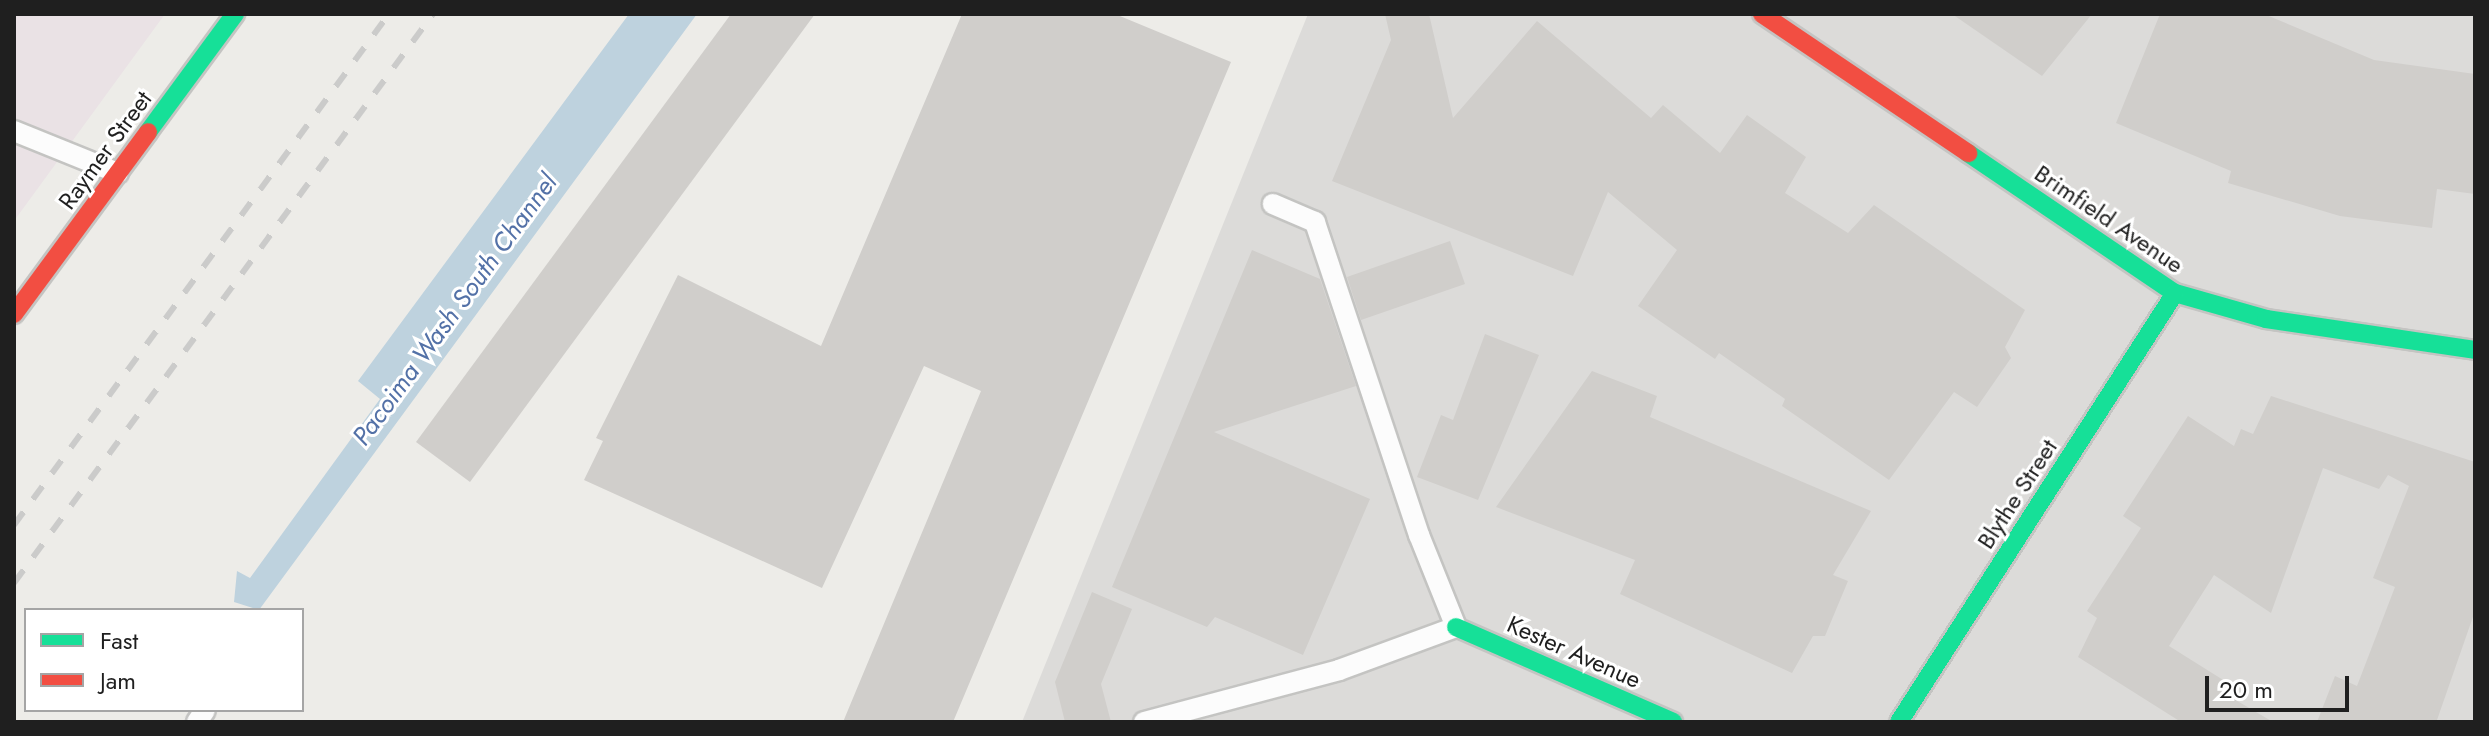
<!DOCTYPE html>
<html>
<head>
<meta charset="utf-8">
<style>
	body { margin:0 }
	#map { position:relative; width:2489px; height:736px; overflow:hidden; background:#edece8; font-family:Jost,sans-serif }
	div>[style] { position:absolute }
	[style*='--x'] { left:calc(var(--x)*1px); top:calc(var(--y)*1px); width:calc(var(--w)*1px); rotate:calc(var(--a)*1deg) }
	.residential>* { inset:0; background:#dcdbd9 }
	.industrial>* { inset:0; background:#eae2e5 }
	.water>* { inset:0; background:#bed2de }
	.building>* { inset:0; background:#d0cecb }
	.roads { filter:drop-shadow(2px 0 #c4c4c2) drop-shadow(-2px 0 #c4c4c2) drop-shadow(0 2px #c4c4c2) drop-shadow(0 -2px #c4c4c2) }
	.lane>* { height:20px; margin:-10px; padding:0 10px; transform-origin:10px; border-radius:10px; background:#fcfcfc }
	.fast>* { height:18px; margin:-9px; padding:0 9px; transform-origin:9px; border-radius:9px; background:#16e098 }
	.jam>* { height:18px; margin:-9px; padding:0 9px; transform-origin:9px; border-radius:9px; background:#f24e42 }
	.rail>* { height:6px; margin-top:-3px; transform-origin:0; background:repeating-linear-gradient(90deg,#cbcbca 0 16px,transparent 0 32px) }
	span { translate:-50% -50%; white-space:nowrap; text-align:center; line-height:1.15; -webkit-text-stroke:6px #fff; paint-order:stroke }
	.street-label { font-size:24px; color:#1f1f1f }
	.water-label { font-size:26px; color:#5371a7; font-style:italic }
	.frame { position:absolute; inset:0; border:16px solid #1f1f1f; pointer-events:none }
	.legend { position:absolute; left:24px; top:608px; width:280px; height:104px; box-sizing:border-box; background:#fff; border:2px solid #a5a5a5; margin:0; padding:10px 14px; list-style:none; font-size:24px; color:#1f1f1f }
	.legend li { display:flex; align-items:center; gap:16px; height:40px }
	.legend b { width:40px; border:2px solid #a5a5a5 }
	.scale { position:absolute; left:2205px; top:676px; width:144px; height:36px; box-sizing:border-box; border:4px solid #1f1f1f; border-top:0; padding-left:10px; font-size:24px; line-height:28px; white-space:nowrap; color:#1f1f1f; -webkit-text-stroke:6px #fff; paint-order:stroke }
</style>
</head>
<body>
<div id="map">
	<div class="residential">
		<div style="clip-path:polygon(1308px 14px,2475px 14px,2475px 722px,1022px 722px)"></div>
	</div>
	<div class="industrial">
		<div style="clip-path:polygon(14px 14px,165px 14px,14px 221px)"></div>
	</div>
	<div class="water">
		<div style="clip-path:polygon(629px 14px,697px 14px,259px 610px,234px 602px,237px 571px,250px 578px,380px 399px,358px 381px)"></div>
	</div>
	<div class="building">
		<div style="clip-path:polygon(731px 14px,815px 14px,470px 482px,416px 442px)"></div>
		<div style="clip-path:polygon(962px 14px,1115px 14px,1231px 62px,953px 722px,843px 722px,981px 391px,924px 366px,822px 588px,584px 480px,603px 441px,596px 438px,678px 275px,821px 346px)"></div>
		<div style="clip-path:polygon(1385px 14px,1429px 14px,1453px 118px,1537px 21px,1651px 118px,1663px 105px,1720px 153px,1747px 115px,1806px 157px,1785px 193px,1848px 233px,1874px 205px,2025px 310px,2005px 347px,2011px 358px,1977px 407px,1954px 392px,1889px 480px,1782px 406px,1785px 399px,1719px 353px,1715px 359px,1638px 306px,1677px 250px,1608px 192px,1573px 276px,1332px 181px,1391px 40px)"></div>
		<div style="clip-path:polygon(1952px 14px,2092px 14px,2042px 76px)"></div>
		<div style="clip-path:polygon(2160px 14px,2264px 14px,2374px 60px,2475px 74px,2475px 194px,2437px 189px,2432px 228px,2340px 216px,2228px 183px,2231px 171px,2116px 123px)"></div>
		<div style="clip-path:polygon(1450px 241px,1465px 284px,1361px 320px,1347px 277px)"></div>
		<div style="clip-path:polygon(1252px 250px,1320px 279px,1356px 386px,1214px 432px,1370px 499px,1303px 655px,1215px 617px,1207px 627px,1112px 587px)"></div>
		<div style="clip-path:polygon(1485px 334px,1539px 355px,1478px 500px,1417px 477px,1441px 415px,1453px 420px)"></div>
		<div style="clip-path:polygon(1592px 371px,1657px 396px,1650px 417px,1871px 511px,1833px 575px,1848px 581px,1825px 636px,1813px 636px,1792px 673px,1620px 594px,1635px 560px,1496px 507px)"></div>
		<div style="clip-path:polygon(2271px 396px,2475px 462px,2475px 611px,2437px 720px,2443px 722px,2317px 722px,2335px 676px,2357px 686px,2395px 587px,2373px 578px,2409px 486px,2388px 475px,2379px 489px,2323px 468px,2271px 613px,2214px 575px,2169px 646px,2228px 683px,2222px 692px,2273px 722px,2181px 722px,2078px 657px,2097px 618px,2087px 611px,2141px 528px,2123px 516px,2188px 416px,2234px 446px,2241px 429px,2253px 434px)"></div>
		<div style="clip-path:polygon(1092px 592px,1132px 609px,1101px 684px,1111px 722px,1065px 722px,1055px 682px)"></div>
	</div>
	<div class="roads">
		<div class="lane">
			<div style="--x:14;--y:131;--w:112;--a:22"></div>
			<div style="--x:197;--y:722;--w:14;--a:-56"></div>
			<div style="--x:1144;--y:722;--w:202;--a:-14.9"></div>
			<div style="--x:1339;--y:670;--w:125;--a:-20.2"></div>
			<div style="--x:1456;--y:627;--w:99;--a:-111.9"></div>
			<div style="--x:1419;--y:535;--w:330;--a:-108.4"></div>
			<div style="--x:1315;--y:222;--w:46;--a:-156.8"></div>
		</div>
		<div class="fast">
			<div style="--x:148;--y:132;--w:147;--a:-53.6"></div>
			<div style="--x:1968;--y:153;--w:250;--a:34.1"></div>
			<div style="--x:2175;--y:293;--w:95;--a:15.9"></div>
			<div style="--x:2266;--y:319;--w:211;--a:8.4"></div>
			<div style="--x:1456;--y:627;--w:237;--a:23.6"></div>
			<div style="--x:1899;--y:722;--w:510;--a:-57.24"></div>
		</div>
		<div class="jam">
			<div style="--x:1762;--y:14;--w:249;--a:34"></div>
			<div style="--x:14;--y:314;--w:226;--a:-53.6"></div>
		</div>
	</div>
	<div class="rail">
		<div style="--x:14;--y:525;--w:634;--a:-53.73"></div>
		<div style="--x:14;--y:583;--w:707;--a:-53.63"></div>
	</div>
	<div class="street-label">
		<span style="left:105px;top:150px;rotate:-54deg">Raymer Street</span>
		<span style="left:2109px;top:219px;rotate:34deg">Brimfield Avenue</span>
		<span style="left:2017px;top:494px;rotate:-57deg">Blythe Street</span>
		<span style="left:1574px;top:652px;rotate:24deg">Kester Avenue</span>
	</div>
	<div class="water-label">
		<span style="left:455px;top:310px;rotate:-54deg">Pacoima Wash South Channel</span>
	</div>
	<div class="frame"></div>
	<ul class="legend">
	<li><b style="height:10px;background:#16e098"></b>Fast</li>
	<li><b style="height:10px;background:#f24e42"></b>Jam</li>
	</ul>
	<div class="scale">20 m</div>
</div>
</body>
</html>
